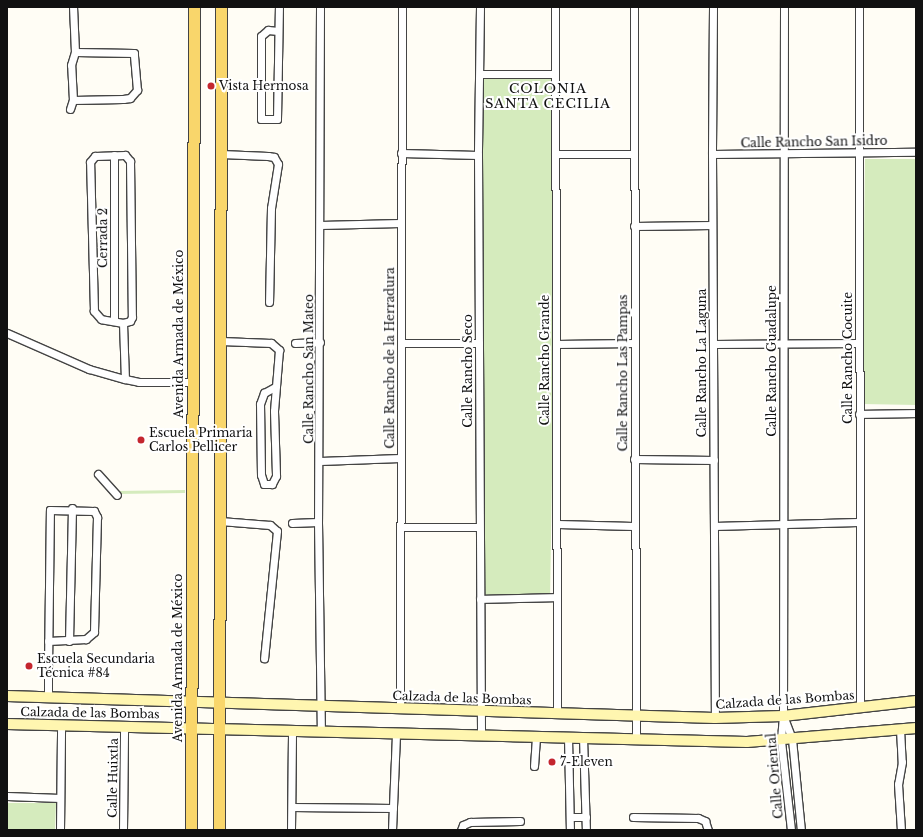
<!DOCTYPE html>
<html>
<head>
<meta charset="utf-8">
<style>
	body { margin:0 }
	#map { position:relative; width:923px; height:837px; overflow:hidden; background:#fffdf5; font-family:"Libre Baskerville",serif }
	div>[style] { position:absolute }
	[style*='--x'] { left:calc(var(--x)*1px); top:calc(var(--y)*1px); width:calc(var(--w)*1px); rotate:calc(var(--a)*1deg) }
	.green>* { inset:0; background:#d5ebbd }
	.roads { filter:drop-shadow(1px 0 #444) drop-shadow(-1px 0 #444) drop-shadow(0 1px #444) drop-shadow(0 -1px #444) }
	.street>* { height:7px; margin:-3.5px; padding:0 3.5px; transform-origin:3.5px; border-radius:3.5px; background:#fff }
	.secondary>* { height:10px; margin:-5px; padding:0 5px; transform-origin:5px; border-radius:5px; background:#fff6b0 }
	.primary>* { height:11px; margin:-5.5px; padding:0 5.5px; transform-origin:5.5px; border-radius:5.5px; background:#f9d66b }
	.dots>* { width:11px; height:11px; translate:-50% -50%; box-sizing:border-box; border:2px solid #fff; border-radius:50% }
	span { translate:-50% -50%; white-space:nowrap; text-align:center; line-height:1.15; -webkit-text-stroke:4px #fff; paint-order:stroke }
	.poi-label { font-size:12px; color:#111 }
	.left { translate:0 -50%; text-align:left }
	.street-label { font-size:12px; color:#111 }
	.neighbourhood-label { font-size:13px; color:#111; letter-spacing:1px }
	.frame { position:absolute; inset:0; border:8px solid #111; pointer-events:none }
</style>
</head>
<body>
<div id="map">
	<div class="green">
		<div style="clip-path:polygon(481px 75px,551px 79px,554px 344px,550px 601px,482px 601px)"></div>
		<div style="clip-path:polygon(865px 159px,916px 159px,916px 405px,862px 404px)"></div>
		<div style="clip-path:polygon(185px 490px,185px 493px,117px 494px,117px 491px)"></div>
		<div style="clip-path:polygon(7px 803px,56px 803px,55px 830px,7px 830px)"></div>
	</div>
	<div class="roads">
		<div class="street">
			<div style="--x:320;--y:7;--w:515;--a:90.22"></div>
			<div style="--x:318;--y:522;--w:208;--a:89.2"></div>
			<div style="--x:480;--y:7;--w:148;--a:90.8"></div>
			<div style="--x:478;--y:155;--w:580;--a:89.7"></div>
			<div style="--x:555;--y:7;--w:707;--a:89.84"></div>
			<div style="--x:634;--y:7;--w:732;--a:89.84"></div>
			<div style="--x:713;--y:7;--w:147;--a:90.4"></div>
			<div style="--x:712;--y:154;--w:564;--a:89.7"></div>
			<div style="--x:784;--y:7;--w:709;--a:90.08"></div>
			<div style="--x:783;--y:716;--w:25;--a:95"></div>
			<div style="--x:781;--y:741;--w:90;--a:83.6"></div>
			<div style="--x:859;--y:7;--w:701;--a:89.92"></div>
			<div style="--x:278;--y:31;--w:10;--a:-174"></div>
			<div style="--x:268;--y:30;--w:9;--a:139"></div>
			<div style="--x:261;--y:36;--w:83;--a:90"></div>
			<div style="--x:261;--y:119;--w:16;--a:0"></div>
			<div style="--x:277;--y:119;--w:112;--a:-89"></div>
			<div style="--x:480;--y:74;--w:75;--a:0"></div>
			<div style="--x:73;--y:100;--w:50;--a:-1.1"></div>
			<div style="--x:123;--y:99;--w:7;--a:-8"></div>
			<div style="--x:130;--y:98;--w:11;--a:-49"></div>
			<div style="--x:137;--y:90;--w:37;--a:-95"></div>
			<div style="--x:134;--y:53;--w:59;--a:-179"></div>
			<div style="--x:70;--y:109;--w:9;--a:-72"></div>
			<div style="--x:73;--y:100;--w:35;--a:-93"></div>
			<div style="--x:71;--y:65;--w:14;--a:-73"></div>
			<div style="--x:75;--y:52;--w:45;--a:-92.5"></div>
			<div style="--x:401;--y:153;--w:77;--a:1.5"></div>
			<div style="--x:221;--y:154;--w:47;--a:2.4"></div>
			<div style="--x:268;--y:156;--w:6;--a:9"></div>
			<div style="--x:274;--y:157;--w:8;--a:60"></div>
			<div style="--x:278;--y:164;--w:45;--a:99"></div>
			<div style="--x:271;--y:208;--w:94;--a:91.2"></div>
			<div style="--x:555;--y:154;--w:79;--a:0"></div>
			<div style="--x:712;--y:154;--w:204;--a:-0.6"></div>
			<div style="--x:125;--y:155;--w:8;--a:50"></div>
			<div style="--x:130;--y:161;--w:156;--a:89.3"></div>
			<div style="--x:132;--y:317;--w:4;--a:117"></div>
			<div style="--x:130;--y:321;--w:7;--a:164"></div>
			<div style="--x:123;--y:323;--w:22;--a:-170"></div>
			<div style="--x:101;--y:319;--w:11;--a:-131"></div>
			<div style="--x:94;--y:311;--w:149;--a:-91.5"></div>
			<div style="--x:90;--y:162;--w:8;--a:-50"></div>
			<div style="--x:95;--y:156;--w:30;--a:-2"></div>
			<div style="--x:320;--y:225;--w:80;--a:-1.4"></div>
			<div style="--x:634;--y:226;--w:78;--a:-0.7"></div>
			<div style="--x:114;--y:321;--w:166;--a:-90"></div>
			<div style="--x:123;--y:323;--w:56;--a:88"></div>
			<div style="--x:7;--y:333;--w:90;--a:23.7"></div>
			<div style="--x:89;--y:369;--w:37;--a:16"></div>
			<div style="--x:125;--y:379;--w:14;--a:12"></div>
			<div style="--x:139;--y:382;--w:53;--a:0"></div>
			<div style="--x:221;--y:341;--w:50;--a:2.3"></div>
			<div style="--x:271;--y:343;--w:11;--a:41"></div>
			<div style="--x:279;--y:350;--w:61;--a:94.7"></div>
			<div style="--x:274;--y:411;--w:65;--a:88.2"></div>
			<div style="--x:276;--y:476;--w:9;--a:117"></div>
			<div style="--x:272;--y:484;--w:8;--a:180"></div>
			<div style="--x:264;--y:484;--w:9;--a:-108"></div>
			<div style="--x:261;--y:475;--w:71;--a:-90.8"></div>
			<div style="--x:260;--y:404;--w:12;--a:-70"></div>
			<div style="--x:264;--y:393;--w:13;--a:-29"></div>
			<div style="--x:295;--y:343;--w:25;--a:-2"></div>
			<div style="--x:402;--y:343;--w:77;--a:0"></div>
			<div style="--x:556;--y:344;--w:78;--a:-0.7"></div>
			<div style="--x:713;--y:344;--w:146;--a:-0.4"></div>
			<div style="--x:859;--y:414;--w:57;--a:-1"></div>
			<div style="--x:634;--y:459;--w:80;--a:0.7"></div>
			<div style="--x:320;--y:461;--w:80;--a:-2.1"></div>
			<div style="--x:98;--y:474;--w:28;--a:48"></div>
			<div style="--x:220;--y:521;--w:50;--a:4.6"></div>
			<div style="--x:270;--y:525;--w:9;--a:41"></div>
			<div style="--x:277;--y:531;--w:128;--a:95.8"></div>
			<div style="--x:292;--y:523;--w:26;--a:-2"></div>
			<div style="--x:558;--y:524;--w:75;--a:1.5"></div>
			<div style="--x:714;--y:526;--w:144;--a:-1.6"></div>
			<div style="--x:400;--y:527;--w:79;--a:0"></div>
			<div style="--x:480;--y:599;--w:77;--a:-1.5"></div>
			<div style="--x:69;--y:641;--w:133;--a:-88.7"></div>
			<div style="--x:48;--y:697;--w:28;--a:-90"></div>
			<div style="--x:48;--y:669;--w:159;--a:-89.3"></div>
			<div style="--x:50;--y:510;--w:44;--a:1.3"></div>
			<div style="--x:94;--y:511;--w:7;--a:63"></div>
			<div style="--x:97;--y:517;--w:115;--a:91.5"></div>
			<div style="--x:94;--y:632;--w:11;--a:139"></div>
			<div style="--x:86;--y:639;--w:38;--a:177"></div>
			<div style="--x:400;--y:709;--w:702;--a:-89.84"></div>
			<div style="--x:784;--y:718;--w:22;--a:69"></div>
			<div style="--x:792;--y:739;--w:91;--a:84.4"></div>
			<div style="--x:900;--y:729;--w:33;--a:87"></div>
			<div style="--x:902;--y:762;--w:22;--a:100"></div>
			<div style="--x:898;--y:784;--w:46;--a:86.3"></div>
			<div style="--x:568;--y:737;--w:93;--a:88.8"></div>
			<div style="--x:583;--y:737;--w:93;--a:88.2"></div>
			<div style="--x:534;--y:766;--w:30;--a:-86"></div>
			<div style="--x:7;--y:796;--w:53;--a:2.2"></div>
			<div style="--x:292;--y:807;--w:101;--a:0.6"></div>
			<div style="--x:570;--y:817;--w:16;--a:0"></div>
			<div style="--x:633;--y:817;--w:65;--a:0.9"></div>
			<div style="--x:698;--y:818;--w:8;--a:23"></div>
			<div style="--x:705;--y:821;--w:9;--a:72"></div>
			<div style="--x:60;--y:830;--w:104;--a:-89.4"></div>
			<div style="--x:123;--y:830;--w:103;--a:-89.4"></div>
			<div style="--x:291;--y:830;--w:100;--a:-89.4"></div>
			<div style="--x:392;--y:830;--w:97;--a:-87.6"></div>
			<div style="--x:461;--y:830;--w:5;--a:-68"></div>
			<div style="--x:463;--y:825;--w:8;--a:-23"></div>
			<div style="--x:470;--y:822;--w:50;--a:-1.1"></div>
		</div>
		<div class="secondary">
			<div style="--x:7;--y:696;--w:708;--a:1.78"></div>
			<div style="--x:715;--y:718;--w:68;--a:-1.7"></div>
			<div style="--x:783;--y:716;--w:134;--a:-6.4"></div>
			<div style="--x:7;--y:724;--w:740;--a:1.39"></div>
			<div style="--x:747;--y:742;--w:170;--a:-4.7"></div>
		</div>
		<div class="primary">
			<div style="--x:191;--y:830;--w:823;--a:-89.79"></div>
			<div style="--x:219;--y:830;--w:823;--a:-89.86"></div>
		</div>
	</div>
	<div class="dots">
		<div style="left:211px;top:86px;background:#c4262e"></div>
		<div style="left:141px;top:440px;background:#c4262e"></div>
		<div style="left:29px;top:666px;background:#c4262e"></div>
		<div style="left:552px;top:762px;background:#c4262e"></div>
	</div>
	<div class="poi-label">
		<span class="left" style="left:219px;top:86px">Vista Hermosa</span>
		<span class="left" style="left:149px;top:440px">Escuela Primaria<br>Carlos Pellicer</span>
		<span class="left" style="left:37px;top:666px">Escuela Secundaria<br>Técnica #84</span>
		<span class="left" style="left:560px;top:762px">7-Eleven</span>
	</div>
	<div class="street-label">
		<span style="left:814px;top:142px;rotate:-1deg">Calle Rancho San Isidro</span>
		<span style="left:103px;top:238px;rotate:-90deg">Cerrada 2</span>
		<span style="left:179px;top:334px;rotate:-90deg">Avenida Armada de México</span>
		<span style="left:390px;top:358px;rotate:-90deg">Calle Rancho de la Herradura</span>
		<span style="left:848px;top:358px;rotate:-90deg">Calle Rancho Cocuite</span>
		<span style="left:545px;top:360px;rotate:-90deg">Calle Rancho Grande</span>
		<span style="left:772px;top:361px;rotate:-90deg">Calle Rancho Guadalupe</span>
		<span style="left:702px;top:363px;rotate:-90deg">Calle Rancho La Laguna</span>
		<span style="left:309px;top:369px;rotate:-90deg">Calle Rancho San Mateo</span>
		<span style="left:468px;top:371px;rotate:-90deg">Calle Rancho Seco</span>
		<span style="left:623px;top:373px;rotate:-90deg">Calle Rancho Las Pampas</span>
		<span style="left:178px;top:658px;rotate:-90deg">Avenida Armada de México</span>
		<span style="left:462px;top:698px;rotate:2deg">Calzada de las Bombas</span>
		<span style="left:785px;top:700px;rotate:-4deg">Calzada de las Bombas</span>
		<span style="left:90px;top:713px;rotate:1deg">Calzada de las Bombas</span>
		<span style="left:775px;top:776px;rotate:-95deg">Calle Oriental</span>
		<span style="left:113px;top:778px;rotate:-89deg">Calle Huixtla</span>
	</div>
	<div class="neighbourhood-label">
		<span style="left:548px;top:97px">COLONIA<br>SANTA CECILIA</span>
	</div>
	<div class="frame"></div>
</div>
</body>
</html>
